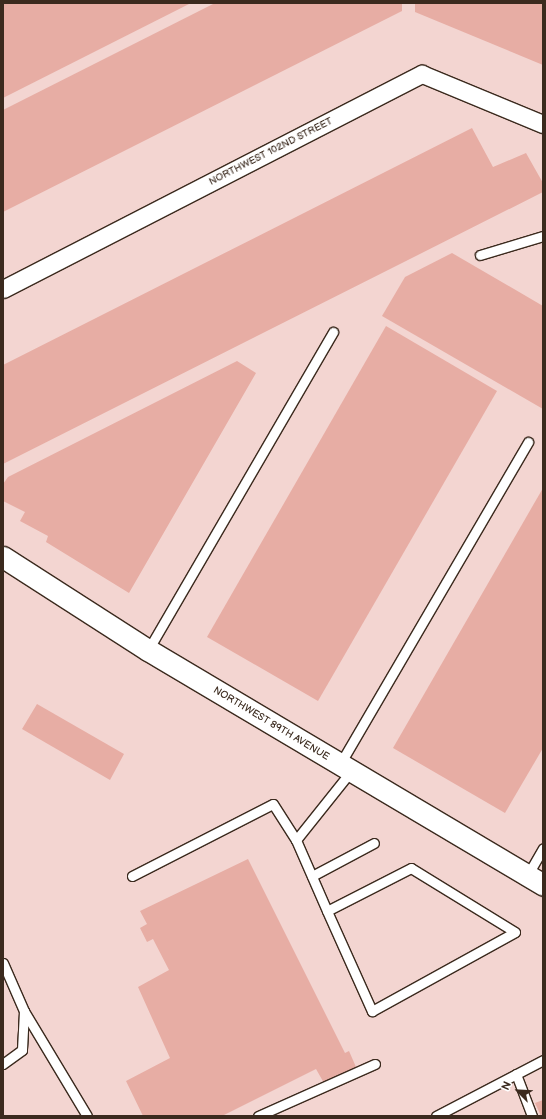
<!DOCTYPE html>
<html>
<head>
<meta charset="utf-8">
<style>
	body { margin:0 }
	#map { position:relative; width:546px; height:1119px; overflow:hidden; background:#f8e6e4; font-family:"Balsamiq Sans",sans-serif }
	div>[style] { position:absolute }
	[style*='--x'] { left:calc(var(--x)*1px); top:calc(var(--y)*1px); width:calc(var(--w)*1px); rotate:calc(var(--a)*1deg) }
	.built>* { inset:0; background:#f3d5d1 }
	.building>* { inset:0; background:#e7ada4 }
	.roads { filter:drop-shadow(1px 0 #3b2a1e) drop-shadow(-1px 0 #3b2a1e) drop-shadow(0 1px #3b2a1e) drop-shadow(0 -1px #3b2a1e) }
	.service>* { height:9px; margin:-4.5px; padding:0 4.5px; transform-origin:4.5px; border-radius:4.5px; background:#fff }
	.minor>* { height:17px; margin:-8.5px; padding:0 8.5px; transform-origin:8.5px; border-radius:8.5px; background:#fff }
	.tertiary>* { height:21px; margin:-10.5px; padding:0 10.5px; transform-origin:10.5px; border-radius:10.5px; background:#fff }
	span { translate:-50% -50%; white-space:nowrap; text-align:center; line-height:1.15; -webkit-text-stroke:3.5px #fff; paint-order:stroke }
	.street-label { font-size:10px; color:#3b2a1e }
	.frame { position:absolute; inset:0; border:4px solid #3b2a1e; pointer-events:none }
	.north { position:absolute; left:498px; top:1071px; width:40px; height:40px; -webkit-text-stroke:3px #fff; paint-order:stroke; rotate:294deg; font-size:11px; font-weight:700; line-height:16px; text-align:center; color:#3b2a1e }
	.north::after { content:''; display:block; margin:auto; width:14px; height:18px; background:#3b2a1e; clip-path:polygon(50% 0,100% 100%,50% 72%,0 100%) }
</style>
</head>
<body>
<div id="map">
	<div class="built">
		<div style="clip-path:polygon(3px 3px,543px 3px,543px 1116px,3px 1116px)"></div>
	</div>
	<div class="building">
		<div style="clip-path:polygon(3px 3px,191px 3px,3px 98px)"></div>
		<div style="clip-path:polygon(215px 3px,402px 3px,402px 11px,3px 212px,3px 110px)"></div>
		<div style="clip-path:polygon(415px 3px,543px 3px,543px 65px,415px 12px)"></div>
		<div style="clip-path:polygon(472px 128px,493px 167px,526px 153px,543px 183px,543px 192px,3px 464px,3px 365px)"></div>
		<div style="clip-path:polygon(452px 253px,543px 306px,543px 409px,382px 316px,405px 277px)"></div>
		<div style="clip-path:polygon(386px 326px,497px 391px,318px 701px,207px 637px)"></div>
		<div style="clip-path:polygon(237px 361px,256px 373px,129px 593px,46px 542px,48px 536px,20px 521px,25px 512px,3px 501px,3px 484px,8px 477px)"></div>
		<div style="clip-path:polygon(543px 488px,543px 748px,505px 813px,393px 748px)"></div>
		<div style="clip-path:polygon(37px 704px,124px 754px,110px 780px,22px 729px)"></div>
		<div style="clip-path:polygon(248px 859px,345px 1053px,349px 1051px,356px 1067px,324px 1083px,316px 1069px,222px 1116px,143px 1116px,126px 1081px,170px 1058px,138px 987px,169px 970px,153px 939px,147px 942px,140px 928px,147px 924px,140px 911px)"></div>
		<div style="clip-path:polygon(543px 1100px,543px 1116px,541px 1116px,535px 1103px)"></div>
	</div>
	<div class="roads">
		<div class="service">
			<div style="--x:480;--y:255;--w:66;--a:-16.8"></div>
			<div style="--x:148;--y:650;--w:368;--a:-59.8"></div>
			<div style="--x:340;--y:764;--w:373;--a:-59.7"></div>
			<div style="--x:296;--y:840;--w:77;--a:66.4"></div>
			<div style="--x:327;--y:911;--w:110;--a:65.8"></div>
			<div style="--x:372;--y:1011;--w:163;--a:-28.9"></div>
			<div style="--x:515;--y:932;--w:122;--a:-148.4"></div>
			<div style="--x:411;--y:868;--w:94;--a:152.9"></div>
			<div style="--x:132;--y:876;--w:158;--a:-27.1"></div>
			<div style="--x:273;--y:804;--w:43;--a:57.4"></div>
			<div style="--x:296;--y:840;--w:88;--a:-51.4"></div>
			<div style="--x:312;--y:876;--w:70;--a:-28"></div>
			<div style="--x:527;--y:876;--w:32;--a:-60"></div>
			<div style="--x:3;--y:963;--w:52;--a:66.4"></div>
			<div style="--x:24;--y:1011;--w:39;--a:93"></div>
			<div style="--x:22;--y:1050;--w:24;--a:144"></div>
			<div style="--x:24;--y:1011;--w:122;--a:59"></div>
			<div style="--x:516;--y:1074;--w:45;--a:69.1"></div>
			<div style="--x:258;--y:1116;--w:128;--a:-24"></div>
			<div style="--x:436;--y:1116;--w:121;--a:-27.6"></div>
		</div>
		<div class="minor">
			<div style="--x:3;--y:289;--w:471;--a:-27.2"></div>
			<div style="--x:422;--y:74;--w:131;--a:22.5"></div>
		</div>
		<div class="tertiary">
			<div style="--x:3;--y:557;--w:172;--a:32.7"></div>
			<div style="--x:148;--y:650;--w:460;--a:30.7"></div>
		</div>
	</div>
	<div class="street-label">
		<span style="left:271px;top:152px;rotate:-27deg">NORTHWEST 102ND STREET</span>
		<span style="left:271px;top:724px;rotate:31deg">NORTHWEST 89TH AVENUE</span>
	</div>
	<div class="frame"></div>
	<div class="north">N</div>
</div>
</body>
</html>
